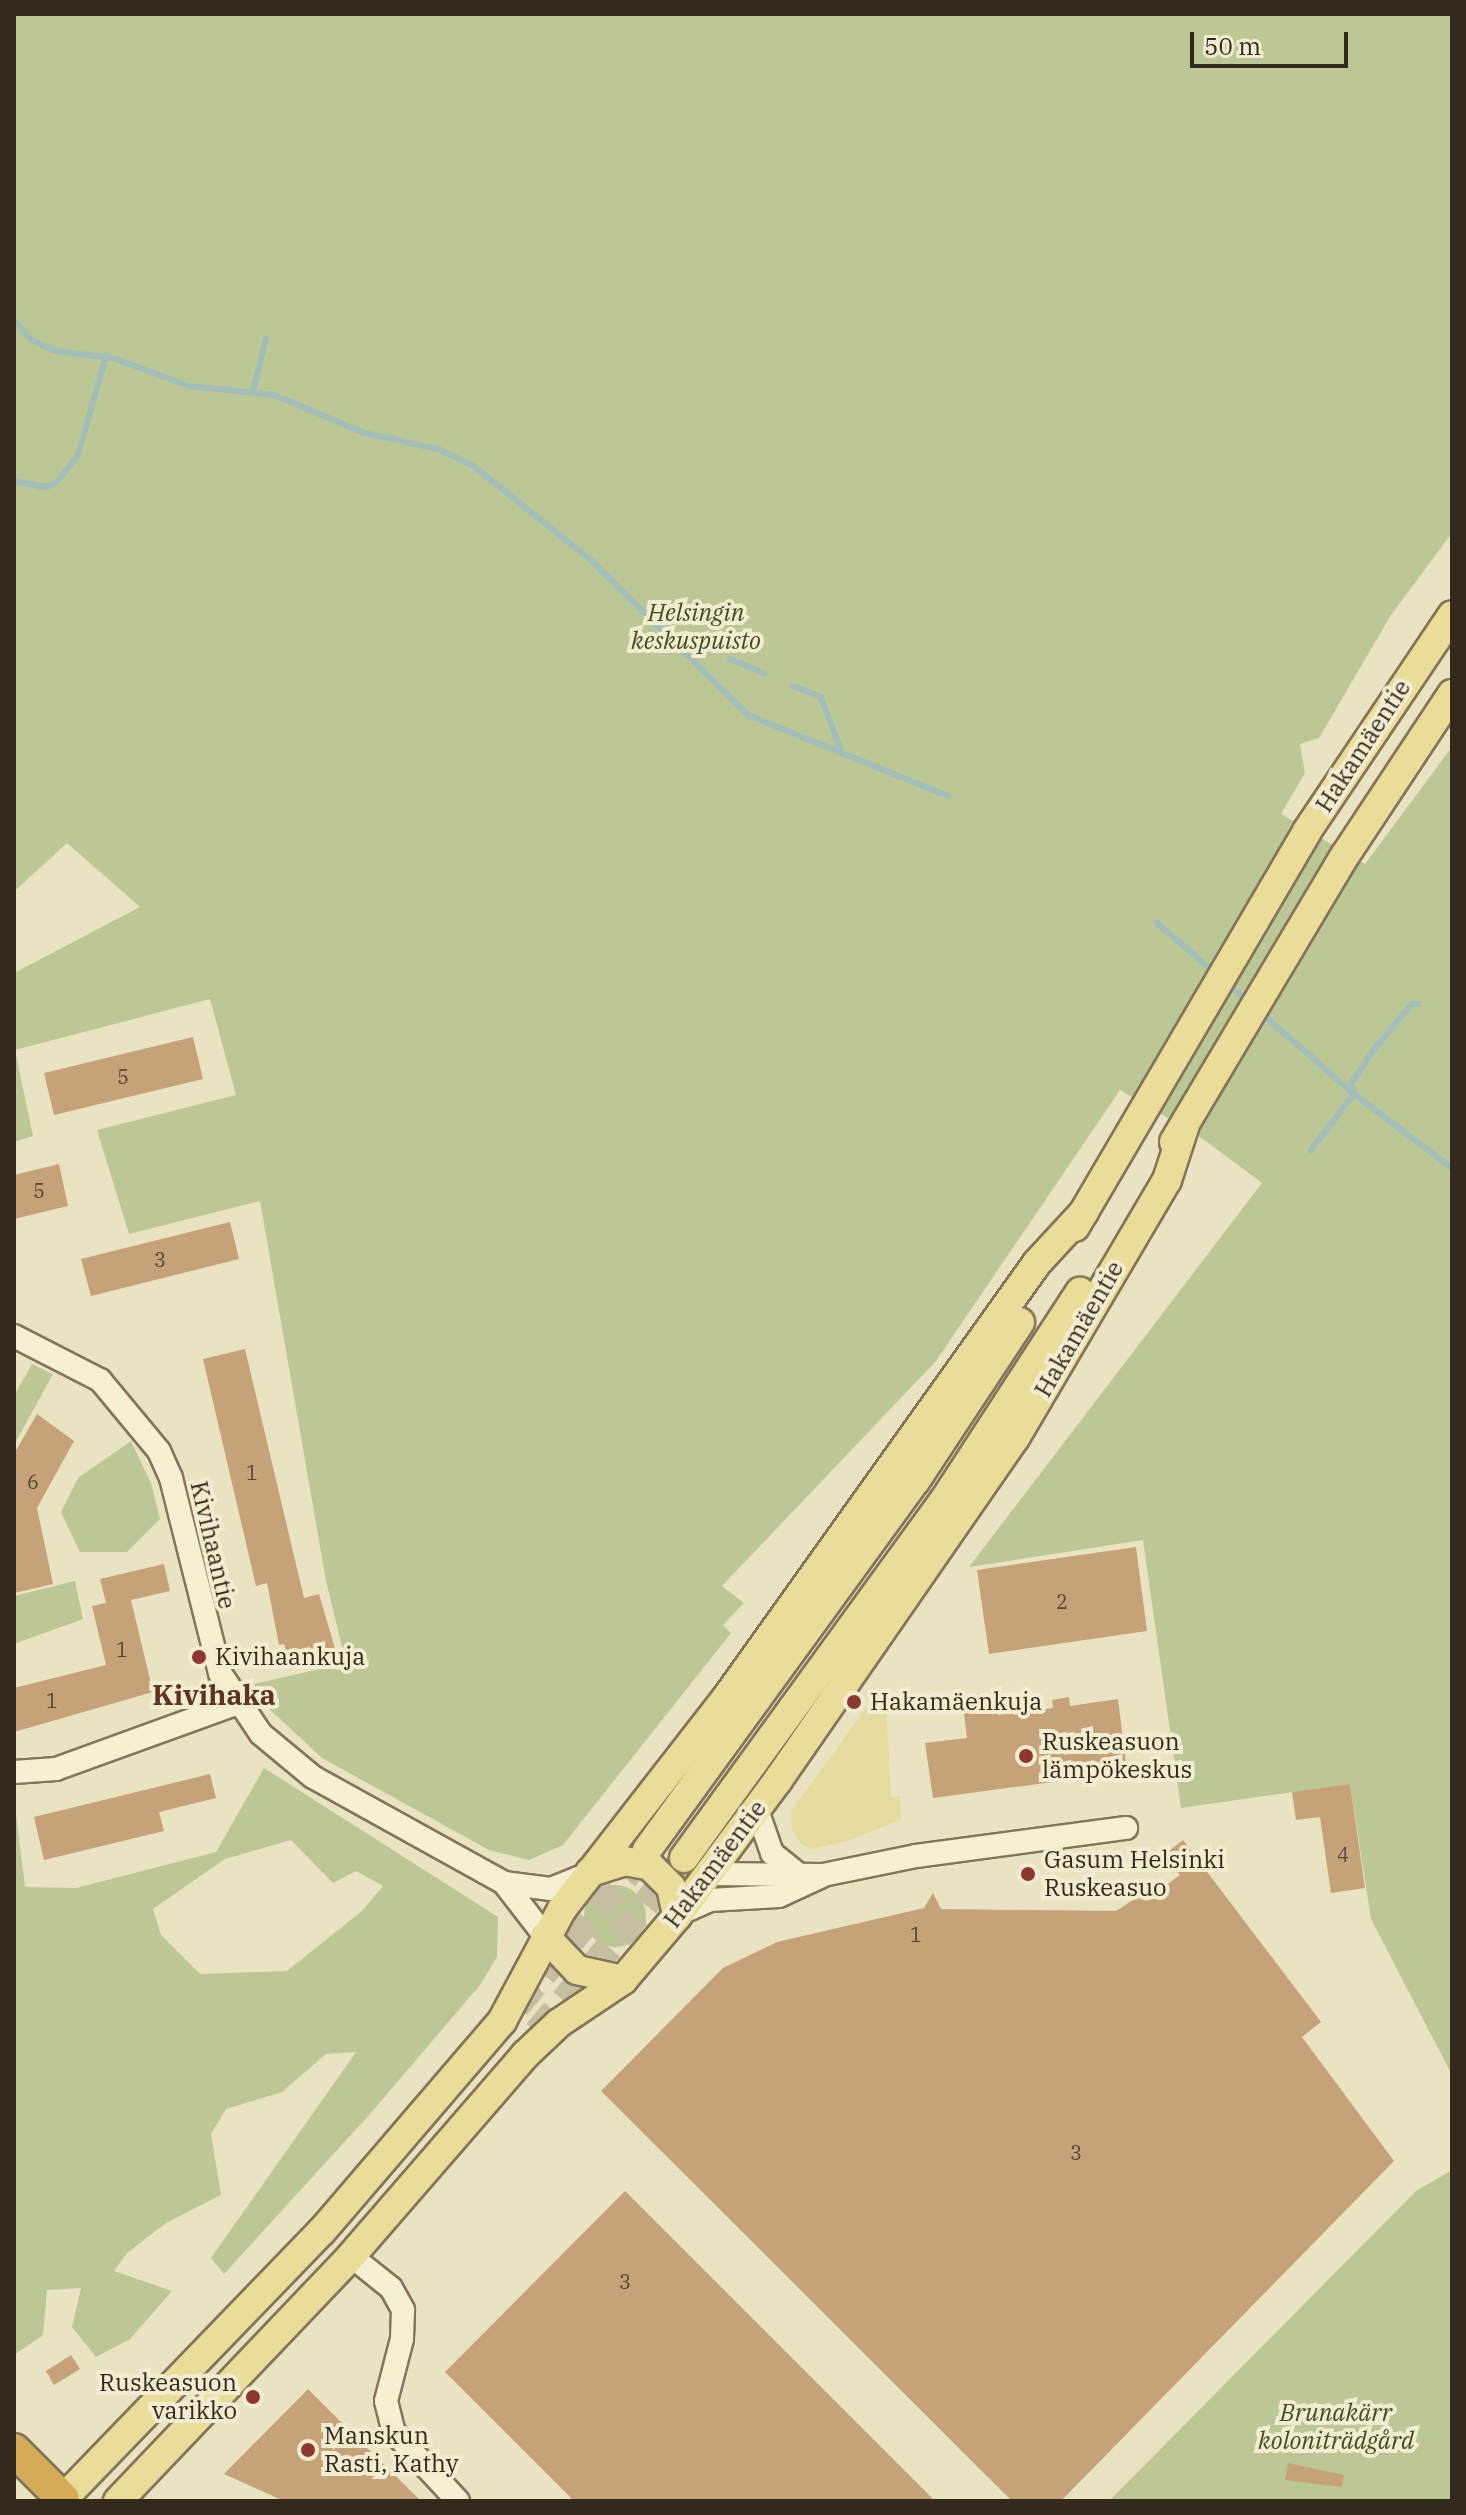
<!DOCTYPE html>
<html>
<head>
<meta charset="utf-8">
<style>
	body { margin:0 }
	#map { position:relative; width:1466px; height:2515px; overflow:hidden; background:#eae3c1; font-family:"IBM Plex Serif",serif }
	div>[style] { position:absolute }
	[style*='--x'] { left:calc(var(--x)*1px); top:calc(var(--y)*1px); width:calc(var(--w)*1px); rotate:calc(var(--a)*1deg) }
	.green>* { inset:0; background:#bcc796 }
	.round { border-radius:50% }
	.sand>* { inset:0; background:#e5db9f }
	.stream>* { height:6px; margin:-3px; padding:0 3px; transform-origin:3px; border-radius:3px; background:#a3bdb8 }
	.building>* { inset:0; background:#c6a279 }
	.major-tunnel>* { height:28px; margin-top:-14px; transform-origin:0; background:repeating-linear-gradient(90deg,#c5bea0 0 28px,transparent 0 42px) }
	.roads { filter:drop-shadow(2px 0 #83745a) drop-shadow(-2px 0 #83745a) drop-shadow(0 2px #83745a) drop-shadow(0 -2px #83745a) }
	.minor>* { height:22px; margin:-11px; padding:0 11px; transform-origin:11px; border-radius:11px; background:#f6f0d3 }
	.major>* { height:28px; margin:-14px; padding:0 14px; transform-origin:14px; border-radius:14px; background:#ecdc9a }
	.highway>* { height:32px; margin:-16px; padding:0 16px; transform-origin:16px; border-radius:16px; background:#d5ac56 }
	.dots>* { width:22px; height:22px; translate:-50% -50%; box-sizing:border-box; border:4px solid #f2edd0; border-radius:50% }
	span { translate:-50% -50%; white-space:nowrap; text-align:center; line-height:1.15; -webkit-text-stroke:8px #f2edd0; paint-order:stroke }
	.number-label { font-size:20px; color:#584834 }
	.number-label span { -webkit-text-stroke-width:0 }
	.park-label { font-size:24px; color:#3f4e25; font-style:italic }
	.street-label { font-size:24px; color:#332a1d }
	.poi-label { font-size:24px; color:#332a1d }
	.left { translate:0 -50%; text-align:left }
	.right { translate:-100% -50%; text-align:right }
	.quarter-label { font-size:28px; color:#5d331f; font-weight:700 }
	.frame { position:absolute; inset:0; border:16px solid #332a1d; pointer-events:none }
	.scale { position:absolute; left:1190px; top:32px; width:158px; height:36px; box-sizing:border-box; border:4px solid #332a1d; border-top:0; padding-left:10px; font-size:24px; line-height:28px; white-space:nowrap; color:#332a1d; -webkit-text-stroke:6px #f2edd0; paint-order:stroke }
</style>
</head>
<body>
<div id="map">
	<div class="green">
		<div style="clip-path:polygon(14px 14px,1452px 14px,1452px 533px,1391px 615px,1319px 738px,1300px 744px,1305px 773px,1281px 814px,1365px 864px,1452px 747px,1452px 2075px,1371px 1919px,1350px 1784px,1181px 1808px,1143px 1540px,969px 1567px,1262px 1183px,1203px 1139px,1120px 1090px,936px 1361px,722px 1586px,744px 1603px,723px 1625px,731px 1633px,563px 1845px,529px 1860px,489px 1850px,322px 1758px,264px 1704px,254px 1684px,346px 1663px,326px 1581px,260px 1201px,129px 1234px,97px 1130px,236px 1095px,210px 999px,15px 1050px,33px 1136px,14px 1142px,14px 973px,140px 907px,67px 843px,17px 889px,14px 886px)"></div>
		<div style="clip-path:polygon(32px 1364px,53px 1374px,14px 1445px,14px 1396px)"></div>
		<div style="clip-path:polygon(131px 1441px,151px 1483px,160px 1519px,127px 1552px,80px 1552px,61px 1512px,78px 1478px)"></div>
		<div style="clip-path:polygon(75px 1581px,83px 1619px,14px 1644px,14px 1596px)"></div>
		<div style="clip-path:polygon(evenodd,264px 1768px,498px 1917px,497px 1957px,480px 1985px,370px 2114px,224px 2274px,211px 2258px,356px 2052px,326px 2054px,282px 2092px,226px 2109px,211px 2134px,221px 2195px,166px 2223px,127px 2253px,114px 2271px,172px 2291px,130px 2339px,96px 2357px,72px 2327px,81px 2288px,47px 2290px,43px 2335px,14px 2355px,14px 1798px,25px 1887px,76px 1888px,216px 1852px,264px 1768px,291px 1840px,333px 1883px,356px 1871px,383px 1886px,362px 1911px,287px 1971px,200px 1974px,161px 1935px,153px 1909px,225px 1859px,291px 1840px)"></div>
		<div class="round" style="left:584px;top:1885px;width:62px;height:62px"></div>
		<div style="clip-path:polygon(1452px 2170px,1452px 2501px,1109px 2501px,1416px 2191px)"></div>
	</div>
	<div class="sand">
		<div style="clip-path:polygon(875px 1696px,886px 1701px,891px 1797px,900px 1796px,901px 1820px,844px 1842px,812px 1849px,802px 1845px,792px 1831px,791px 1811px)"></div>
	</div>
	<div class="stream">
		<div style="--x:14;--y:321;--w:26;--a:47"></div>
		<div style="--x:32;--y:340;--w:26;--a:25"></div>
		<div style="--x:56;--y:351;--w:57;--a:7"></div>
		<div style="--x:113;--y:358;--w:81;--a:20.2"></div>
		<div style="--x:189;--y:386;--w:85;--a:6"></div>
		<div style="--x:274;--y:395;--w:99;--a:22.7"></div>
		<div style="--x:365;--y:433;--w:75;--a:12.4"></div>
		<div style="--x:438;--y:449;--w:41;--a:25.9"></div>
		<div style="--x:475;--y:467;--w:150;--a:38.8"></div>
		<div style="--x:592;--y:561;--w:219;--a:44.6"></div>
		<div style="--x:748;--y:715;--w:216;--a:22"></div>
		<div style="--x:253;--y:391;--w:54;--a:-76"></div>
		<div style="--x:14;--y:481;--w:33;--a:11"></div>
		<div style="--x:46;--y:487;--w:12;--a:-24"></div>
		<div style="--x:57;--y:482;--w:34;--a:-52"></div>
		<div style="--x:78;--y:455;--w:103;--a:-74.2"></div>
		<div style="--x:730;--y:659;--w:38;--a:23"></div>
		<div style="--x:793;--y:686;--w:30;--a:21"></div>
		<div style="--x:821;--y:697;--w:58;--a:69.7"></div>
		<div style="--x:1157;--y:923;--w:77;--a:40.8"></div>
		<div style="--x:1226;--y:983;--w:26;--a:40"></div>
		<div style="--x:1262;--y:1014;--w:122;--a:41"></div>
		<div style="--x:1353;--y:1090;--w:6;--a:-108"></div>
		<div style="--x:1351;--y:1084;--w:43;--a:-56.3"></div>
		<div style="--x:1375;--y:1048;--w:57;--a:-49.9"></div>
		<div style="--x:1412;--y:1004;--w:6;--a:0"></div>
		<div style="--x:1311;--y:1150;--w:71;--a:-52.5"></div>
		<div style="--x:1354;--y:1094;--w:123;--a:37.1"></div>
	</div>
	<div class="building">
		<div style="clip-path:polygon(193px 1037px,203px 1079px,54px 1115px,44px 1073px)"></div>
		<div style="clip-path:polygon(59px 1164px,68px 1206px,14px 1219px,14px 1175px)"></div>
		<div style="clip-path:polygon(230px 1222px,239px 1259px,91px 1296px,81px 1259px)"></div>
		<div style="clip-path:polygon(245px 1349px,304px 1598px,319px 1594px,336px 1652px,291px 1669px,284px 1644px,279px 1645px,267px 1583px,256px 1586px,203px 1359px)"></div>
		<div style="clip-path:polygon(37px 1414px,74px 1441px,37px 1508px,53px 1584px,14px 1593px,14px 1454px)"></div>
		<div style="clip-path:polygon(1136px 1547px,1147px 1631px,989px 1654px,977px 1570px)"></div>
		<div style="clip-path:polygon(164px 1564px,170px 1591px,131px 1600px,153px 1692px,14px 1732px,14px 1688px,106px 1665px,92px 1606px,106px 1603px,100px 1579px)"></div>
		<div style="clip-path:polygon(978px 1693px,992px 1699px,998px 1715px,1053px 1708px,1052px 1700px,1069px 1697px,1070px 1706px,1118px 1699px,1127px 1772px,933px 1798px,925px 1743px,967px 1738px,963px 1706px)"></div>
		<div style="clip-path:polygon(210px 1774px,216px 1798px,159px 1812px,164px 1831px,44px 1860px,34px 1817px)"></div>
		<div style="clip-path:polygon(1350px 1784px,1365px 1888px,1331px 1893px,1320px 1817px,1296px 1820px,1292px 1792px)"></div>
		<div style="clip-path:polygon(1183px 1840px,1321px 2022px,1302px 2037px,1394px 2161px,1061px 2501px,1012px 2501px,601px 2091px,723px 1968px,777px 1942px,924px 1908px,933px 1893px,941px 1909px,1116px 1911px,1141px 1895px,1146px 1900px,1180px 1875px,1164px 1855px)"></div>
		<div style="clip-path:polygon(625px 2191px,935px 2501px,574px 2501px,445px 2372px)"></div>
		<div style="clip-path:polygon(71px 2355px,80px 2369px,54px 2385px,46px 2371px)"></div>
		<div style="clip-path:polygon(308px 2389px,358px 2439px,421px 2501px,284px 2501px,224px 2474px)"></div>
		<div style="clip-path:polygon(1288px 2463px,1344px 2475px,1342px 2487px,1285px 2480px)"></div>
	</div>
	<div class="major-tunnel">
		<div style="--x:516;--y:2006;--w:204;--a:-50"></div>
		<div style="--x:537;--y:2033;--w:222;--a:-49.9"></div>
	</div>
	<div class="roads">
		<div class="minor">
			<div style="--x:14;--y:1336;--w:97;--a:27.1"></div>
			<div style="--x:100;--y:1380;--w:92;--a:50.3"></div>
			<div style="--x:159;--y:1451;--w:30;--a:66"></div>
			<div style="--x:171;--y:1478;--w:201;--a:75.9"></div>
			<div style="--x:220;--y:1673;--w:73;--a:56.1"></div>
			<div style="--x:261;--y:1734;--w:67;--a:39.6"></div>
			<div style="--x:313;--y:1777;--w:218;--a:29"></div>
			<div style="--x:504;--y:1883;--w:47;--a:7.3"></div>
			<div style="--x:551;--y:1889;--w:38;--a:-22"></div>
			<div style="--x:14;--y:1772;--w:42;--a:-4.1"></div>
			<div style="--x:56;--y:1769;--w:194;--a:-19.9"></div>
			<div style="--x:757;--y:1810;--w:46;--a:70.8"></div>
			<div style="--x:772;--y:1853;--w:33;--a:39"></div>
			<div style="--x:708;--y:1874;--w:115;--a:0.5"></div>
			<div style="--x:823;--y:1875;--w:95;--a:-11.5"></div>
			<div style="--x:916;--y:1856;--w:212;--a:-7.6"></div>
			<div style="--x:504;--y:1883;--w:67;--a:52.3"></div>
			<div style="--x:681;--y:1913;--w:32;--a:-24"></div>
			<div style="--x:710;--y:1900;--w:69;--a:-3.3"></div>
			<div style="--x:779;--y:1896;--w:47;--a:-24.9"></div>
			<div style="--x:351;--y:2256;--w:51;--a:38.7"></div>
			<div style="--x:391;--y:2288;--w:25;--a:61"></div>
			<div style="--x:403;--y:2310;--w:29;--a:92"></div>
			<div style="--x:402;--y:2339;--w:64;--a:104.5"></div>
			<div style="--x:386;--y:2401;--w:32;--a:76"></div>
			<div style="--x:394;--y:2432;--w:94;--a:47.2"></div>
		</div>
		<div class="major">
			<div style="--x:1174;--y:1142;--w:335;--a:-59.2"></div>
			<div style="--x:1346;--y:854;--w:192;--a:-56.5"></div>
			<div style="--x:1075;--y:1227;--w:459;--a:-59.6"></div>
			<div style="--x:1307;--y:831;--w:260;--a:-56.1"></div>
			<div style="--x:647;--y:1850;--w:457;--a:-54"></div>
			<div style="--x:916;--y:1480;--w:189;--a:-56.6"></div>
			<div style="--x:684;--y:1858;--w:440;--a:-54"></div>
			<div style="--x:943;--y:1502;--w:251;--a:-56.9"></div>
			<div style="--x:590;--y:1872;--w:37;--a:-17"></div>
			<div style="--x:625;--y:1861;--w:25;--a:11"></div>
			<div style="--x:650;--y:1866;--w:30;--a:45"></div>
			<div style="--x:671;--y:1887;--w:30;--a:78"></div>
			<div style="--x:545;--y:1936;--w:47;--a:46.7"></div>
			<div style="--x:577;--y:1970;--w:47;--a:12.3"></div>
			<div style="--x:61;--y:2501;--w:376;--a:-46"></div>
			<div style="--x:322;--y:2231;--w:277;--a:-49.4"></div>
			<div style="--x:502;--y:2021;--w:127;--a:-61.8"></div>
			<div style="--x:562;--y:1909;--w:269;--a:-52.1"></div>
			<div style="--x:727;--y:1697;--w:533;--a:-54.46"></div>
			<div style="--x:1037;--y:1263;--w:69;--a:-47.3"></div>
			<div style="--x:118;--y:2501;--w:338;--a:-46.4"></div>
			<div style="--x:351;--y:2256;--w:266;--a:-49.1"></div>
			<div style="--x:525;--y:2055;--w:47;--a:-43.3"></div>
			<div style="--x:559;--y:2023;--w:77;--a:-33.9"></div>
			<div style="--x:623;--y:1980;--w:84;--a:-49.8"></div>
			<div style="--x:677;--y:1916;--w:169;--a:-53.4"></div>
			<div style="--x:778;--y:1780;--w:416;--a:-55.3"></div>
			<div style="--x:1015;--y:1438;--w:299;--a:-59.5"></div>
			<div style="--x:1167;--y:1180;--w:55;--a:-71.9"></div>
		</div>
		<div class="highway">
			<div style="--x:14;--y:2450;--w:69;--a:45"></div>
		</div>
	</div>
	<div class="dots">
		<div style="left:199px;top:1657px;background:#8d382e"></div>
		<div style="left:854px;top:1702px;background:#8d382e"></div>
		<div style="left:1026px;top:1756px;background:#8d382e"></div>
		<div style="left:1028px;top:1874px;background:#8d382e"></div>
		<div style="left:253px;top:2397px;background:#8d382e"></div>
		<div style="left:308px;top:2450px;background:#8d382e"></div>
	</div>
	<div class="number-label">
		<span style="left:123px;top:1076px">5</span>
		<span style="left:39px;top:1190px">5</span>
		<span style="left:160px;top:1259px">3</span>
		<span style="left:252px;top:1472px">1</span>
		<span style="left:33px;top:1481px">6</span>
		<span style="left:1062px;top:1601px">2</span>
		<span style="left:122px;top:1649px">1</span>
		<span style="left:52px;top:1700px">1</span>
		<span style="left:1343px;top:1854px">4</span>
		<span style="left:916px;top:1934px">1</span>
		<span style="left:1076px;top:2152px">3</span>
		<span style="left:625px;top:2281px">3</span>
	</div>
	<div class="park-label">
		<span style="left:696px;top:627px">Helsingin<br>keskuspuisto</span>
		<span style="left:1336px;top:2427px">Brunakärr<br>koloniträdgård</span>
	</div>
	<div class="street-label">
		<span style="left:1363px;top:746px;rotate:-57deg">Hakamäentie</span>
		<span style="left:1079px;top:1329px;rotate:-60deg">Hakamäentie</span>
		<span style="left:213px;top:1545px;rotate:77deg">Kivihaantie</span>
		<span style="left:715px;top:1864px;rotate:-53deg">Hakamäentie</span>
	</div>
	<div class="poi-label">
		<span class="left" style="left:215px;top:1657px">Kivihaankuja</span>
		<span class="left" style="left:870px;top:1702px">Hakamäenkuja</span>
		<span class="left" style="left:1042px;top:1756px">Ruskeasuon<br>lämpökeskus</span>
		<span class="left" style="left:1044px;top:1874px">Gasum Helsinki<br>Ruskeasuo</span>
		<span class="right" style="left:237px;top:2397px">Ruskeasuon<br>varikko</span>
		<span class="left" style="left:324px;top:2450px">Manskun<br>Rasti, Kathy</span>
	</div>
	<div class="quarter-label">
		<span style="left:214px;top:1695px">Kivihaka</span>
	</div>
	<div class="frame"></div>
	<div class="scale">50 m</div>
</div>
</body>
</html>
